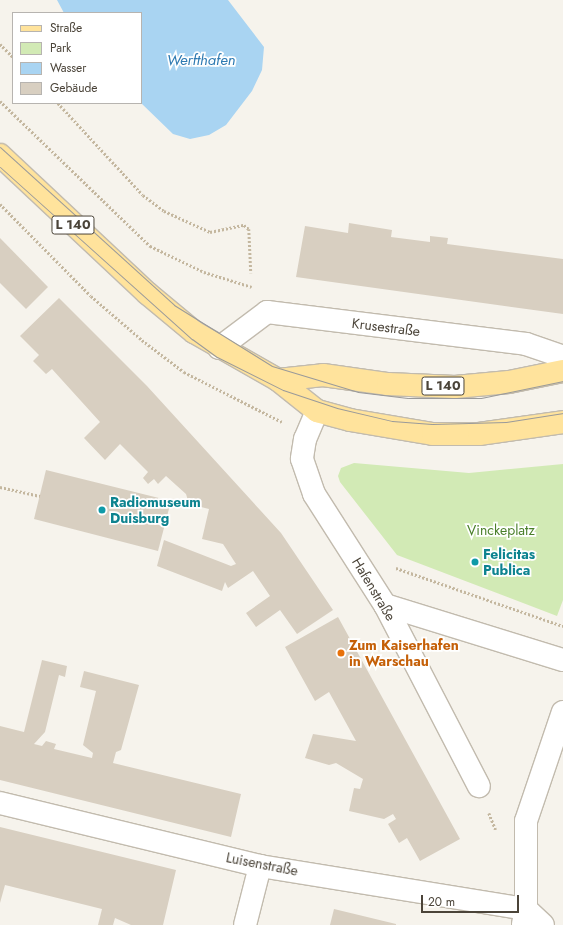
<!DOCTYPE html>
<html>
<head>
<meta charset="utf-8">
<style>
	body { margin:0 }
	#map { position:relative; width:563px; height:925px; overflow:hidden; background:#f6f3ec; font-family:Jost,sans-serif }
	div>[style] { position:absolute }
	[style*='--x'] { left:calc(var(--x)*1px); top:calc(var(--y)*1px); width:calc(var(--w)*1px); rotate:calc(var(--a)*1deg) }
	.green>* { inset:0; background:#d2eab5 }
	.water>* { inset:0; background:#a9d4f2 }
	.building>* { inset:0; background:#d8cfc1 }
	.path>* { height:2.5px; margin-top:-1.25px; transform-origin:0; background:repeating-linear-gradient(90deg,#c4b79f 0 2px,transparent 0 4px) }
	.roads { filter:drop-shadow(1px 0 #c2bbae) drop-shadow(-1px 0 #c2bbae) drop-shadow(0 1px #c2bbae) drop-shadow(0 -1px #c2bbae) }
	.minor>* { height:22px; margin:-11px; padding:0 11px; transform-origin:11px; border-radius:11px; background:#fff }
	.major>* { height:22px; margin:-11px; padding:0 11px; transform-origin:11px; border-radius:11px; background:#ffe39c }
	.tram>* { height:1px; margin:-0.5px; padding:0 0.5px; transform-origin:0.5px; border-radius:0.5px; background:#9a9a9a }
	.dots>* { width:11px; height:11px; translate:-50% -50%; box-sizing:border-box; border:2px solid #fff; border-radius:50% }
	span { translate:-50% -50%; white-space:nowrap; text-align:center; line-height:1.15; -webkit-text-stroke:3.5px #fff; paint-order:stroke }
	.shield-label span { padding:1px 3px; background:#fff; border:1px solid; border-radius:3px; -webkit-text-stroke-width:0 }
	.shield-label { font-size:13px; color:#4b4439; font-weight:700 }
	.street-label { font-size:14px; color:#4b4439 }
	.culture-label { font-size:14px; color:#0d838f; font-weight:700 }
	.left { translate:0 -50%; text-align:left }
	.park-label { font-size:14px; color:#4a7f2a }
	.food-label { font-size:14px; color:#c56008; font-weight:700 }
	.water-label { font-size:15px; color:#2e7ab2; font-style:italic }
	.legend { position:absolute; left:12px; top:12px; width:130px; height:92px; box-sizing:border-box; background:#fff; border:1px solid #b7b4b0; margin:0; padding:5px 7px; list-style:none; font-size:12px; color:#4b4439 }
	.legend li { display:flex; align-items:center; gap:8px; height:20px }
	.legend b { width:20px; border:1px solid #b7b4b0 }
	.scale { position:absolute; left:421px; top:895px; width:98px; height:18px; box-sizing:border-box; border:2px solid #4b4439; border-top:0; padding-left:5px; font-size:12px; line-height:14px; white-space:nowrap; color:#4b4439; -webkit-text-stroke:3px #fff; paint-order:stroke }
</style>
</head>
<body>
<div id="map">
	<div class="green">
		<div style="clip-path:polygon(354px 463px,469px 473px,563px 464px,563px 600px,557px 616px,397px 555px,340px 482px,338px 476px,341px 468px)"></div>
	</div>
	<div class="water">
		<div style="clip-path:polygon(57px 0,228px 0,264px 47px,262px 70px,252px 91px,226px 125px,209px 135px,190px 139px,173px 134px,141px 103px,141px 13px,64px 13px)"></div>
	</div>
	<div class="building">
		<div style="clip-path:polygon(349px 223px,392px 230px,391px 237px,430px 242px,430px 236px,448px 238px,447px 244px,563px 259px,563px 314px,296px 277px,305px 226px,348px 233px)"></div>
		<div style="clip-path:polygon(0 238px,48px 287px,26px 309px,0 283px)"></div>
		<div style="clip-path:polygon(59px 298px,147px 386px,281px 533px,333px 610px,297px 634px,280px 610px,256px 627px,246px 613px,270px 596px,253px 571px,228px 588px,225px 582px,222px 591px,157px 566px,164px 540px,231px 566px,236px 564px,223px 544px,202px 539px,209px 509px,189px 504px,186px 494px,166px 476px,158px 484px,154px 479px,148px 484px,143px 478px,148px 472px,120px 444px,105px 460px,84px 438px,100px 422px,52px 369px,46px 374px,33px 361px,39px 355px,20px 336px)"></div>
		<div style="clip-path:polygon(46px 470px,171px 501px,158px 551px,34px 519px)"></div>
		<div style="clip-path:polygon(338px 617px,460px 839px,420px 861px,407px 838px,399px 843px,388px 824px,396px 819px,393px 814px,384px 819px,349px 811px,354px 788px,360px 789px,363px 779px,336px 763px,329px 765px,305px 758px,313px 734px,356px 741px,329px 692px,315px 701px,285px 647px)"></div>
		<div style="clip-path:polygon(42px 660px,67px 666px,65px 677px,59px 675px,45px 732px,34px 744px,42px 746px,46px 741px,56px 744px,54px 749px,92px 758px,93px 753px,83px 745px,96px 691px,80px 687px,84px 671px,139px 685px,121px 750px,116px 752px,113px 763px,241px 794px,231px 837px,0 780px,0 726px,24px 732px)"></div>
		<div style="clip-path:polygon(0 827px,176px 870px,163px 925px,131px 925px,115px 918px,113px 925px,98px 925px,102px 909px,5px 885px,0 903px)"></div>
		<div style="clip-path:polygon(334px 909px,396px 924px,396px 925px,330px 925px)"></div>
	</div>
	<div class="path">
		<div style="--x:0;--y:44;--w:18;--a:45"></div>
		<div style="--x:0;--y:101;--w:209;--a:44"></div>
		<div style="--x:150;--y:246;--w:60;--a:25.7"></div>
		<div style="--x:204;--y:272;--w:50;--a:17.4"></div>
		<div style="--x:58;--y:103;--w:125;--a:47.3"></div>
		<div style="--x:143;--y:195;--w:26;--a:37"></div>
		<div style="--x:164;--y:211;--w:51;--a:24.5"></div>
		<div style="--x:210;--y:232;--w:35;--a:-12"></div>
		<div style="--x:244;--y:225;--w:6;--a:39"></div>
		<div style="--x:249;--y:229;--w:44;--a:87.4"></div>
		<div style="--x:0;--y:204;--w:129;--a:45.3"></div>
		<div style="--x:91;--y:296;--w:67;--a:40.8"></div>
		<div style="--x:142;--y:340;--w:53;--a:37.3"></div>
		<div style="--x:184;--y:372;--w:110;--a:27"></div>
		<div style="--x:0;--y:487;--w:41;--a:12.7"></div>
		<div style="--x:396;--y:568;--w:177;--a:19.2"></div>
		<div style="--x:489;--y:813;--w:18;--a:68"></div>
	</div>
	<div class="roads">
		<div class="minor">
			<div style="--x:219;--y:348;--w:60;--a:-36.9"></div>
			<div style="--x:267;--y:312;--w:261;--a:7"></div>
			<div style="--x:526;--y:344;--w:39;--a:19"></div>
			<div style="--x:317;--y:411;--w:30;--a:113"></div>
			<div style="--x:305;--y:439;--w:20;--a:99"></div>
			<div style="--x:302;--y:459;--w:37;--a:71"></div>
			<div style="--x:314;--y:494;--w:132;--a:57.4"></div>
			<div style="--x:385;--y:605;--w:204;--a:62.6"></div>
			<div style="--x:385;--y:605;--w:186;--a:17.2"></div>
			<div style="--x:0;--y:803;--w:268;--a:13.6"></div>
			<div style="--x:260;--y:866;--w:269;--a:9.2"></div>
			<div style="--x:526;--y:909;--w:23;--a:43"></div>
			<div style="--x:523;--y:924;--w:15;--a:-79"></div>
			<div style="--x:526;--y:909;--w:88;--a:-90"></div>
			<div style="--x:526;--y:821;--w:115;--a:-71.3"></div>
			<div style="--x:245;--y:925;--w:61;--a:-75.7"></div>
		</div>
		<div class="major">
			<div style="--x:0;--y:155;--w:202;--a:43.2"></div>
			<div style="--x:147;--y:293;--w:61;--a:39.7"></div>
			<div style="--x:194;--y:332;--w:97;--a:29.7"></div>
			<div style="--x:278;--y:380;--w:50;--a:38.5"></div>
			<div style="--x:317;--y:411;--w:34;--a:15"></div>
			<div style="--x:350;--y:420;--w:84;--a:9.6"></div>
			<div style="--x:433;--y:434;--w:46;--a:0"></div>
			<div style="--x:479;--y:434;--w:85;--a:-8.1"></div>
			<div style="--x:278;--y:380;--w:45;--a:-6.3"></div>
			<div style="--x:323;--y:375;--w:66;--a:7.9"></div>
			<div style="--x:388;--y:384;--w:67;--a:2.6"></div>
			<div style="--x:455;--y:387;--w:54;--a:-5.3"></div>
			<div style="--x:509;--y:382;--w:55;--a:-11.5"></div>
		</div>
	</div>
	<div class="tram">
		<div style="--x:0;--y:147;--w:235;--a:42.2"></div>
		<div style="--x:174;--y:305;--w:115;--a:31.9"></div>
		<div style="--x:272;--y:366;--w:90;--a:16.8"></div>
		<div style="--x:358;--y:392;--w:50;--a:6.8"></div>
		<div style="--x:408;--y:398;--w:73;--a:0"></div>
		<div style="--x:481;--y:398;--w:84;--a:-11.7"></div>
		<div style="--x:0;--y:167;--w:258;--a:41.9"></div>
		<div style="--x:192;--y:339;--w:31;--a:36"></div>
		<div style="--x:217;--y:357;--w:74;--a:26.6"></div>
		<div style="--x:283;--y:390;--w:57;--a:18.4"></div>
		<div style="--x:337;--y:408;--w:57;--a:13.3"></div>
		<div style="--x:392;--y:421;--w:40;--a:4.3"></div>
		<div style="--x:432;--y:424;--w:74;--a:-1.5"></div>
		<div style="--x:506;--y:422;--w:58;--a:-9"></div>
	</div>
	<div class="dots">
		<div style="left:102px;top:510px;background:#0f9aa8"></div>
		<div style="left:475px;top:562px;background:#0f9aa8"></div>
		<div style="left:341px;top:653px;background:#e8710a"></div>
	</div>
	<div class="shield-label">
		<span style="left:73px;top:225px">L 140</span>
		<span style="left:443px;top:386px">L 140</span>
	</div>
	<div class="street-label">
		<span style="left:386px;top:327px;rotate:7deg">Krusestraße</span>
		<span style="left:374px;top:589px;rotate:59deg">Hafenstraße</span>
		<span style="left:262px;top:864px;rotate:11deg">Luisenstraße</span>
	</div>
	<div class="culture-label">
		<span class="left" style="left:110px;top:510px">Radiomuseum<br>Duisburg</span>
		<span class="left" style="left:483px;top:562px">Felicitas<br>Publica</span>
	</div>
	<div class="park-label">
		<span style="left:501px;top:530px">Vinckeplatz</span>
	</div>
	<div class="food-label">
		<span class="left" style="left:349px;top:653px">Zum Kaiserhafen<br>in Warschau</span>
	</div>
	<div class="water-label">
		<span style="left:201px;top:61px">Werfthafen</span>
	</div>
	<ul class="legend">
	<li><b style="height:5px;background:#ffe39c"></b>Straße</li>
	<li><b style="height:11px;background:#d2eab5"></b>Park</li>
	<li><b style="height:11px;background:#a9d4f2"></b>Wasser</li>
	<li><b style="height:11px;background:#d8cfc1"></b>Gebäude</li>
	</ul>
	<div class="scale">20 m</div>
</div>
</body>
</html>
